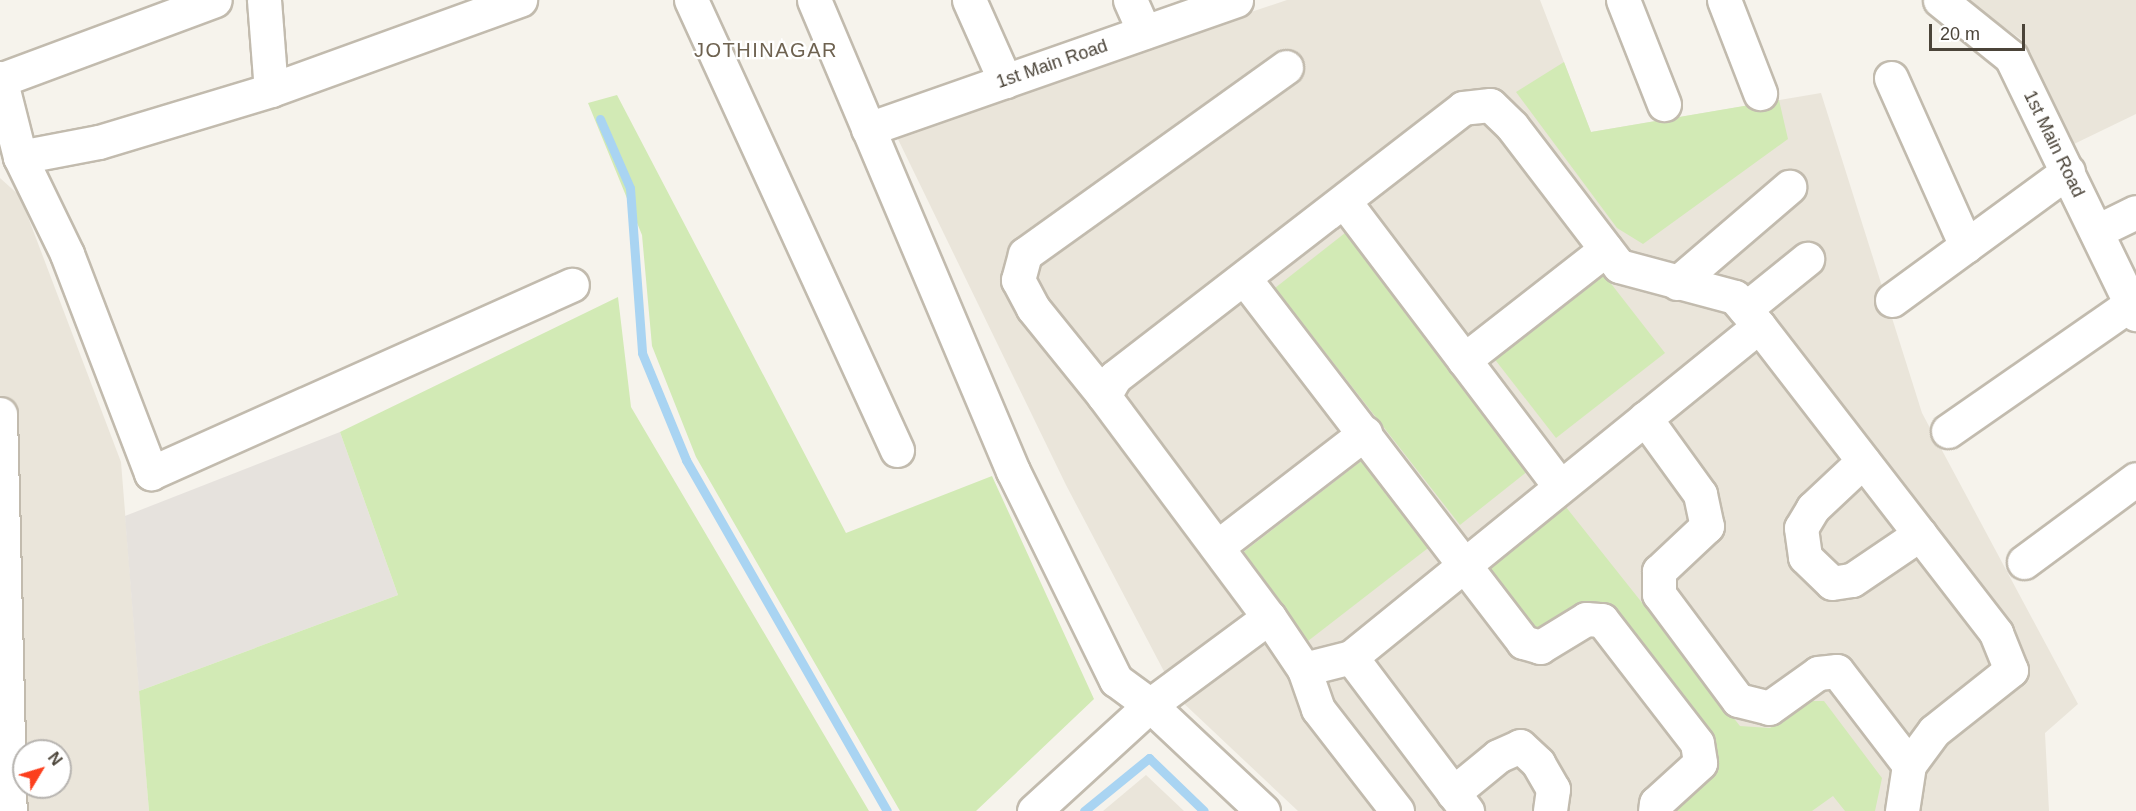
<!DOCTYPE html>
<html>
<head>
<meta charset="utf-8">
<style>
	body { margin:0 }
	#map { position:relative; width:2136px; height:811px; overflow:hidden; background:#f6f3ec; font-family:Arial,sans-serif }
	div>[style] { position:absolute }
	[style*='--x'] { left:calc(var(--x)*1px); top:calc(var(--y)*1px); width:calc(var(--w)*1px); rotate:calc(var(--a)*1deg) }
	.residential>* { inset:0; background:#eae5da }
	.industrial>* { inset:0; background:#e6e2dd }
	.green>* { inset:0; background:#d2eab5 }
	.stream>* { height:9px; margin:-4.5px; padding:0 4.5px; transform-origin:4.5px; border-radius:4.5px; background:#a9d4f2 }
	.roads { filter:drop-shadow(2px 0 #c2bbae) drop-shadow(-2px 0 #c2bbae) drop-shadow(0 2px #c2bbae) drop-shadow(0 -2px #c2bbae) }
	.minor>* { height:33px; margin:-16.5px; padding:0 16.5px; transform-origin:16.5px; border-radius:16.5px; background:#fff }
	span { translate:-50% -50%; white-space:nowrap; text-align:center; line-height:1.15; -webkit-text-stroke:4.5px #fff; paint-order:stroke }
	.street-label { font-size:18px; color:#4b4439 }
	.neighbourhood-label { font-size:20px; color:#6e6250; letter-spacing:1.5px }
	.north { position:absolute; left:12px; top:739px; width:60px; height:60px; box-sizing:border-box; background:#fff; border:2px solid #b7b4b0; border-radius:50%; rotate:52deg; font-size:16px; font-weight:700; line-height:24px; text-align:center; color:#4b4439 }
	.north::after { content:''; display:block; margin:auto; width:21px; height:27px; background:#fc3f1d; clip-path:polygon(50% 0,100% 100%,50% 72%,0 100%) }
	.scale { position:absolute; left:1929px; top:24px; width:96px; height:27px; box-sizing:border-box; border:3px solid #4b4439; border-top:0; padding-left:8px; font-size:18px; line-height:21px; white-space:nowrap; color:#4b4439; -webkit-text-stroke:4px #fff; paint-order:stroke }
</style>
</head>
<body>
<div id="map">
	<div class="residential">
		<div style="clip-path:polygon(1287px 0,1540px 0,1591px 132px,1821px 93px,1922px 413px,2078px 704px,2045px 733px,2049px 811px,1298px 811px,1178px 698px,1066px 485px,894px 131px)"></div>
		<div style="clip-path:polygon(1965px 0,2136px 0,2136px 114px,2074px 144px,2021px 39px)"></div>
		<div style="clip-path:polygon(evenodd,0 178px,20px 196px,121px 462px,149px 811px,0 811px,0 178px,24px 751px,60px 751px,60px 787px,24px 787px,24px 751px)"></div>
		<div style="clip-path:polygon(1146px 775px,1184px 811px,1103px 811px)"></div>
	</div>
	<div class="industrial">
		<div style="clip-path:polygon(340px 432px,398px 595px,139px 691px,125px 516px)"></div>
	</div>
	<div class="green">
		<div style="clip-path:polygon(1564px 62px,1591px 132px,1779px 100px,1788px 139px,1643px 244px,1617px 228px,1516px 92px)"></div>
		<div style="clip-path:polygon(617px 95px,846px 533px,992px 476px,1094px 699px,976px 811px,900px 811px,696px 457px,652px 346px,642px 235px,588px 103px)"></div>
		<div style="clip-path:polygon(1345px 233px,1529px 470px,1460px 525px,1275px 288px)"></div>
		<div style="clip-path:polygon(1602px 272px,1665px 353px,1556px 438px,1493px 357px)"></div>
		<div style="clip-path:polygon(618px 297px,631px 407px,869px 811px,149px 811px,139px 691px,398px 595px,340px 432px)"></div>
		<div style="clip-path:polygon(1365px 458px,1432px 545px,1308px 641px,1241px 554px)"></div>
		<div style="clip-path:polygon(1558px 497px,1740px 726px,1770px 728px,1810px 701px,1824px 701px,1882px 778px,1875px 811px,1845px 811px,1833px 796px,1812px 811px,1672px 811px,1705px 783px,1714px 749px,1712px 738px,1615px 613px,1538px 634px,1473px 565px)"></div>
	</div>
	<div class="stream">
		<div style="--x:600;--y:119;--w:75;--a:66.5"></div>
		<div style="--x:630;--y:188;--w:165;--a:85.8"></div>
		<div style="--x:642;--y:353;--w:116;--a:67.6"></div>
		<div style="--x:686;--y:460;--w:404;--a:60.2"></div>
		<div style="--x:1084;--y:811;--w:84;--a:-39.2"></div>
		<div style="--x:1149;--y:758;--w:76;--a:43.9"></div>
	</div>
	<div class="roads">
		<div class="minor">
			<div style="--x:264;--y:0;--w:90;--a:85.6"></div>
			<div style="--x:691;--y:0;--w:495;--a:65.4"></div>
			<div style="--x:814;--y:0;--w:511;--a:67.1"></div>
			<div style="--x:1013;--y:471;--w:233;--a:63.8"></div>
			<div style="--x:1116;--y:680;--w:42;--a:36.3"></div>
			<div style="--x:1150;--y:705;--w:155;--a:43.2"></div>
			<div style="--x:969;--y:0;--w:89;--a:66"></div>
			<div style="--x:1130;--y:0;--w:35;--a:66"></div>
			<div style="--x:1623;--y:0;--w:112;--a:68.5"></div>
			<div style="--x:1724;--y:0;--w:100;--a:68.8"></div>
			<div style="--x:1940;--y:0;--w:91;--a:38.8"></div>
			<div style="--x:2011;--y:57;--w:286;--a:64.1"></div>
			<div style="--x:0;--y:78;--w:81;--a:75.8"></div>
			<div style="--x:20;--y:157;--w:108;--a:64.1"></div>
			<div style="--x:67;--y:254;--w:235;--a:69"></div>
			<div style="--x:151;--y:473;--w:461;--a:-24.1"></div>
			<div style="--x:1891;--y:78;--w:184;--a:65.9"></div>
			<div style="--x:0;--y:80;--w:229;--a:-20.4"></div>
			<div style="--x:868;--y:129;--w:390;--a:-19.3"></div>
			<div style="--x:20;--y:157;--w:80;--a:-10.8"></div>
			<div style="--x:99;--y:142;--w:180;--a:-16.8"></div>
			<div style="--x:271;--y:90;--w:265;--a:-19.9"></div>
			<div style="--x:1344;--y:201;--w:358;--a:52.9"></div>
			<div style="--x:2097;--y:231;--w:43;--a:-26"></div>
			<div style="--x:1244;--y:278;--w:459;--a:52.5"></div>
			<div style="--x:1523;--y:642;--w:18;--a:16"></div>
			<div style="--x:1540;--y:647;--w:54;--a:-31.3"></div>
			<div style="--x:1586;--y:619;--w:16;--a:4"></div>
			<div style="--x:1602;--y:620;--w:155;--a:52.3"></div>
			<div style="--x:1697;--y:743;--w:20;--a:81"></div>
			<div style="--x:1700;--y:763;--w:59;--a:137.7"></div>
			<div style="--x:1656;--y:803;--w:8;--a:97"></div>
			<div style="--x:1677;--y:283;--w:148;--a:-40.6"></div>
			<div style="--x:1892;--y:300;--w:218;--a:-36.2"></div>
			<div style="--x:1745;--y:309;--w:80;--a:-38.9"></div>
			<div style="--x:1759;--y:326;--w:388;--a:52.3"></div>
			<div style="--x:1996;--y:633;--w:40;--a:68"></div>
			<div style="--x:2011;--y:670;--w:98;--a:141.6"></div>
			<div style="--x:1934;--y:731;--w:42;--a:126.3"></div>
			<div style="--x:1909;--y:765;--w:47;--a:98.7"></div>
			<div style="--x:1464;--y:360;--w:180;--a:-38"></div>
			<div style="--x:1104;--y:396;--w:113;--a:-128.9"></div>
			<div style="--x:1033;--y:308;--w:32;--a:-118"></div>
			<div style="--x:1018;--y:280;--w:27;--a:-75"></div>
			<div style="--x:1025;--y:254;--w:321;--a:-35.6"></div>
			<div style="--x:0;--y:414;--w:397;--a:88.6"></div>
			<div style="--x:1645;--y:418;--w:94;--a:54.1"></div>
			<div style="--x:1700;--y:494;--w:33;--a:78"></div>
			<div style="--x:1707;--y:526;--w:66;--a:136.8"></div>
			<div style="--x:1659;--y:571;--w:23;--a:90"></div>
			<div style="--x:1659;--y:594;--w:132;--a:53.3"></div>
			<div style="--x:1738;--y:700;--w:32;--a:14"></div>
			<div style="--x:1769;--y:708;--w:60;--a:-35.5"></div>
			<div style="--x:1818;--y:673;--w:19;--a:-6"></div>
			<div style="--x:1837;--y:671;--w:118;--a:52.5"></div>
			<div style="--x:1948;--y:431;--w:223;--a:-34.8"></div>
			<div style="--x:1863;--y:461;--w:69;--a:136.8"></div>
			<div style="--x:1813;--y:508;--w:23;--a:121"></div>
			<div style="--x:1801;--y:528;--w:29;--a:82"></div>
			<div style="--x:1805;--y:557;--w:37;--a:44"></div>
			<div style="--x:1832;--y:583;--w:20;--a:-9"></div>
			<div style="--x:1852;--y:580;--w:82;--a:-34.1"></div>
			<div style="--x:1217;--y:547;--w:187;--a:-37.6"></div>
			<div style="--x:2024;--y:562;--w:139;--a:-36.5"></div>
			<div style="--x:1351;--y:657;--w:193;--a:53"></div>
			<div style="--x:1304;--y:669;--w:42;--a:70.7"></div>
			<div style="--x:1318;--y:709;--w:129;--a:52.2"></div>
			<div style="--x:1453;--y:793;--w:58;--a:-39.4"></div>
			<div style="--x:1498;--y:756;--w:24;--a:-24"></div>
			<div style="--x:1520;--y:746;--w:25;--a:43"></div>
			<div style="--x:1538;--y:763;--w:30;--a:60"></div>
			<div style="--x:1553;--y:789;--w:22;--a:98"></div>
			<div style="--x:1034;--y:811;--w:157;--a:-42.4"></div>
			<div style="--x:1150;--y:705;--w:148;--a:-36.5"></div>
			<div style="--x:1269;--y:617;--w:63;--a:56.1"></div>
			<div style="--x:1304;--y:669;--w:49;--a:-14.3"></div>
			<div style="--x:1351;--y:657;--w:525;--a:-39.05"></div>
			<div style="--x:1759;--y:326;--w:38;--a:-130"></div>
			<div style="--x:1735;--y:297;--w:120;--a:-165"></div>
			<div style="--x:1619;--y:266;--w:176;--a:-127.4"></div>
			<div style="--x:1512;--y:126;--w:30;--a:-136"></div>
			<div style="--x:1490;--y:105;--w:27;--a:174"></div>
			<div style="--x:1463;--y:108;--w:440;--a:142.3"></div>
			<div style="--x:1115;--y:377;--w:22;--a:120"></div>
			<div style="--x:1104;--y:396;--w:276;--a:53.3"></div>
		</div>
	</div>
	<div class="street-label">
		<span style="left:1052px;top:64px;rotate:-19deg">1st Main Road</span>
		<span style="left:2054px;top:144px;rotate:64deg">1st Main Road</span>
	</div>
	<div class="neighbourhood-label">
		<span style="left:766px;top:50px">JOTHINAGAR</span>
	</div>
	<div class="north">N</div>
	<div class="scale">20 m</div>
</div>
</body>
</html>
